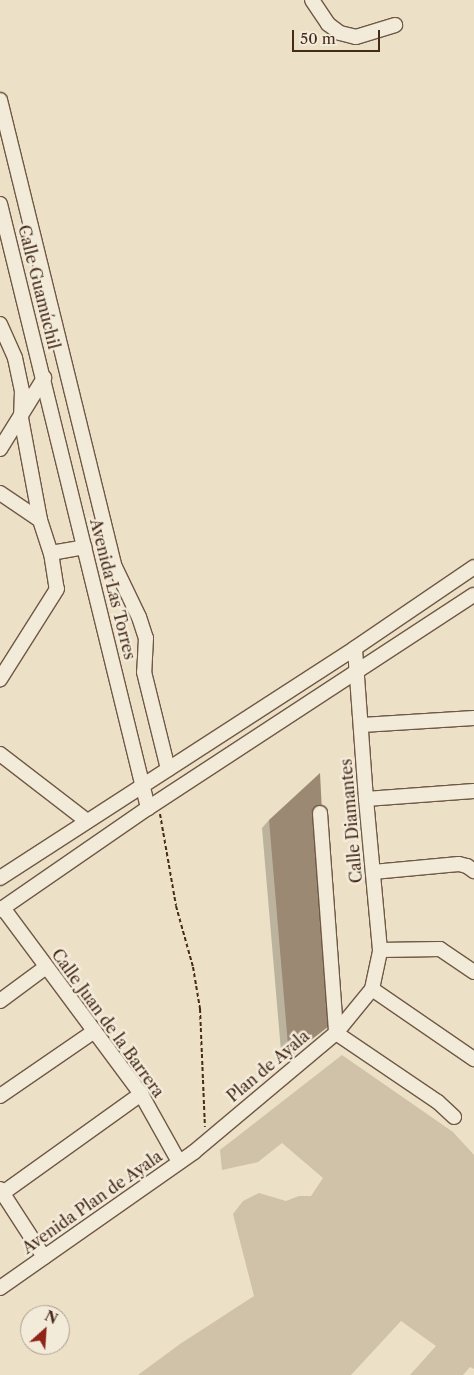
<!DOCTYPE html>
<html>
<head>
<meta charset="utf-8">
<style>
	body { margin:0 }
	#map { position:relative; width:474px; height:1375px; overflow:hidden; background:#ece0c6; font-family:"Libre Caslon Text",serif }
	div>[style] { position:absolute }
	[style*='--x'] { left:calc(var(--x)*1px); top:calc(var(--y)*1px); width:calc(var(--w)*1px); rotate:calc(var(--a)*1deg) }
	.green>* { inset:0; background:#d0c1a9 }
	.shadow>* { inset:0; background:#0003 }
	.building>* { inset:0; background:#9c8973 }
	.path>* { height:2px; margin-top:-1px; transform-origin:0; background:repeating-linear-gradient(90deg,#462a1a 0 4px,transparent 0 6.5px) }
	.roads { filter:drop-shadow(1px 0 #705845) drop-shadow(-1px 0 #705845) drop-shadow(0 1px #705845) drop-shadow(0 -1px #705845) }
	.minor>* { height:14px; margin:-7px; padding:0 7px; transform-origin:7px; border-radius:7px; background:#f3ebda }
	span { translate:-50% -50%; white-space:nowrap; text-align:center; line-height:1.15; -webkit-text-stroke:5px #f3ebda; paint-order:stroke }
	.street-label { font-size:16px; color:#462a1a }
	.north { position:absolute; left:20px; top:1305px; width:50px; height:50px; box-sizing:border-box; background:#f3ebda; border:1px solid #ae9e8d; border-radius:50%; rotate:26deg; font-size:14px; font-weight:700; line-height:20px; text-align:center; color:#462a1a }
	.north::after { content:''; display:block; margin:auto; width:18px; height:22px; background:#8f2418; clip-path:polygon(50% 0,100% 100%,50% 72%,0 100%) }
	.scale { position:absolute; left:292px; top:30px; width:88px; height:22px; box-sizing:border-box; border:2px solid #462a1a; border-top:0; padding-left:6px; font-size:15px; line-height:18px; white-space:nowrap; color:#462a1a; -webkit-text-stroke:4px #f3ebda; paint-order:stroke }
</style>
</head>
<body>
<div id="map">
	<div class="green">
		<div style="clip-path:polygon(342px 1055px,453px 1132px,474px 1155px,474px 1369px,470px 1367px,463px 1375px,410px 1375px,436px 1346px,401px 1321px,351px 1375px,138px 1375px,180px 1344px,254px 1296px,233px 1214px,243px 1201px,259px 1193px,286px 1201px,299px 1196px,311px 1196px,323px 1178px,282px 1143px,258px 1162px,222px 1170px,220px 1150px)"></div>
	</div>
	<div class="shadow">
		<div style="clip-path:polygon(269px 820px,332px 1022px,282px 1063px,262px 828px)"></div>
	</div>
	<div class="building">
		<div style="clip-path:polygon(320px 773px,333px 1023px,289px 1057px,269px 820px)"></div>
	</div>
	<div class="path">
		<div style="--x:160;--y:814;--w:93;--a:80.1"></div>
		<div style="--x:176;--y:906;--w:63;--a:74.4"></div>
		<div style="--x:193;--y:967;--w:43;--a:80.5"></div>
		<div style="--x:200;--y:1009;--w:118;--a:87.6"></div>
	</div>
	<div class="roads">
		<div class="minor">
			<div style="--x:312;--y:0;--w:29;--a:56"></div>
			<div style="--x:328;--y:24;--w:15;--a:37"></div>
			<div style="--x:340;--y:33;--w:16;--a:14"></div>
			<div style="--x:356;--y:37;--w:41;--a:-17.1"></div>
			<div style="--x:0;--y:100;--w:481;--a:76.2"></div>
			<div style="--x:115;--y:567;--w:55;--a:64.4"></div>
			<div style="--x:139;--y:617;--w:22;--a:72"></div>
			<div style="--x:146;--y:638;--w:34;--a:93"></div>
			<div style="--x:144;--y:672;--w:100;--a:76.1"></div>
			<div style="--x:0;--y:204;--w:622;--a:76.23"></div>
			<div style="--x:0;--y:324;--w:37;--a:66"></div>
			<div style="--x:15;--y:358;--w:34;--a:78"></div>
			<div style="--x:22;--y:391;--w:27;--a:92"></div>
			<div style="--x:21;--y:418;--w:104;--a:79.4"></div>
			<div style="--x:0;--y:449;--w:84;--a:-58.2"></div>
			<div style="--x:0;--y:493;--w:48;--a:34"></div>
			<div style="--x:40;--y:520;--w:35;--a:72"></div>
			<div style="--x:51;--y:553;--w:36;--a:81"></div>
			<div style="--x:57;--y:589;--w:107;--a:122.3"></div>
			<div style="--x:51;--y:553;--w:34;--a:-10"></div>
			<div style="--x:362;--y:725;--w:112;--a:-3.6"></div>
			<div style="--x:0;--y:754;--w:110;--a:37.6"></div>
			<div style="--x:366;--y:799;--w:108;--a:-4.2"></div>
			<div style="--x:320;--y:813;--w:221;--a:85.8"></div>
			<div style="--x:336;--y:1033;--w:123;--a:34.1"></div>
			<div style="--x:438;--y:1102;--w:22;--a:43"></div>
			<div style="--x:373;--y:872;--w:86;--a:-5.3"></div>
			<div style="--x:459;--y:864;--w:8;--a:14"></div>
			<div style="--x:467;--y:866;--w:9;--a:36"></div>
			<div style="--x:0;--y:878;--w:423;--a:-32.9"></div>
			<div style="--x:355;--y:648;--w:144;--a:-34.2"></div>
			<div style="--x:3;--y:908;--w:232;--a:53.4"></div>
			<div style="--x:141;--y:1094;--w:78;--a:60.8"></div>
			<div style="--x:0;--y:910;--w:180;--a:-34.6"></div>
			<div style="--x:148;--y:808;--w:389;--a:-33.2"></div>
			<div style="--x:380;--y:950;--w:60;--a:-1"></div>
			<div style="--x:440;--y:949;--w:41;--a:34.1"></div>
			<div style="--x:372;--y:989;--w:124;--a:34.5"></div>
			<div style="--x:0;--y:1001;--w:57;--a:-36.5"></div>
			<div style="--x:0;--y:1096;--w:113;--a:-34.5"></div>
			<div style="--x:0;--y:1189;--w:81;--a:57.1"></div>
			<div style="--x:0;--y:1195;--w:173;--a:-35.6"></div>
			<div style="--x:0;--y:1288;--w:237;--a:-35"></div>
			<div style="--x:194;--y:1152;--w:185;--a:-40"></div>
			<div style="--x:336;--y:1033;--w:57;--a:-50.7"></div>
			<div style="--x:372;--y:989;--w:40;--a:-78"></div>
			<div style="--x:380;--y:950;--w:152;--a:-95.3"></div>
			<div style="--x:366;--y:799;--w:151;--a:-94.2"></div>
		</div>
	</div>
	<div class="street-label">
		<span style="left:39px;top:287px;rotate:76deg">Calle Guamúchil</span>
		<span style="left:113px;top:589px;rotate:76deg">Avenida Las Torres</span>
		<span style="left:351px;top:821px;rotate:-95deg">Calle Diamantes</span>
		<span style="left:108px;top:1023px;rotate:54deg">Calle Juan de la Barrera</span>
		<span style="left:268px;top:1066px;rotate:-40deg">Plan de Ayala</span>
		<span style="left:92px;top:1202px;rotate:-35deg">Avenida Plan de Ayala</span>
	</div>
	<div class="north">N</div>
	<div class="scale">50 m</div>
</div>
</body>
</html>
